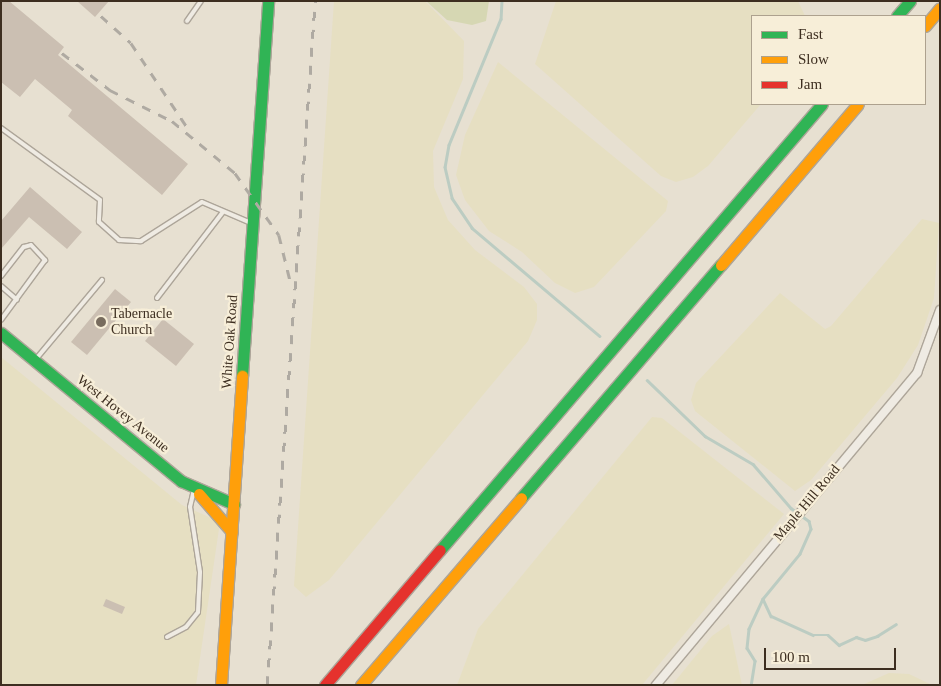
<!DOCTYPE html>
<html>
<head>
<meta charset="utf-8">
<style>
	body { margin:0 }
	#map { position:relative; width:941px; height:686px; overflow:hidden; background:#e7e0d1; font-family:"Times New Roman",serif }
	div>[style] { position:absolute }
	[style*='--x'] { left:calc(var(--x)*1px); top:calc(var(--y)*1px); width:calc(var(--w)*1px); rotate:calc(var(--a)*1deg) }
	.farmland>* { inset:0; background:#e6dfc2 }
	.green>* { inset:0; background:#d6d7b3 }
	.stream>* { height:2.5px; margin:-1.25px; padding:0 1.25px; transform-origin:1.25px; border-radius:1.25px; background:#bcccc2 }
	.building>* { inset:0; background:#cbbfb2 }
	.roads { filter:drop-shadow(1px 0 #ada599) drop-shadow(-1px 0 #ada599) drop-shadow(0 1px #ada599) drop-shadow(0 -1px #ada599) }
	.lane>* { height:4px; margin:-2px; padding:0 2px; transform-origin:2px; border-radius:2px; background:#efebe3 }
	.street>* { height:8px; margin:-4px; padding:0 4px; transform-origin:4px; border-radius:4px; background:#efebe3 }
	.fast>* { height:11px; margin:-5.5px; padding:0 5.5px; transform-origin:5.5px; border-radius:5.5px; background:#30b455 }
	.slow>* { height:11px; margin:-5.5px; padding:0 5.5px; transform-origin:5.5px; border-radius:5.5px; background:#ff9f0a }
	.jam>* { height:11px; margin:-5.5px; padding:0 5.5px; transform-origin:5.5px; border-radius:5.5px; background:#e5322d }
	.rail>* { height:2.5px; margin-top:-1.25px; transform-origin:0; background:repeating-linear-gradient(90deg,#afaaa2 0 9px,transparent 0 18px) }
	.dots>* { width:14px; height:14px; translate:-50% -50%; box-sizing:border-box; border:2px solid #f7eed8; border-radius:50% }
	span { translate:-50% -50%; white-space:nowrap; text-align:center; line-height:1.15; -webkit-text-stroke:4.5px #f7eed8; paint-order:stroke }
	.poi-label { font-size:14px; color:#3d2e20 }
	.left { translate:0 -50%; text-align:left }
	.street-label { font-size:14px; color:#3d2e20 }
	.frame { position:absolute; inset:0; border:2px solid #3d2e20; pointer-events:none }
	.legend { position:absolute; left:751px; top:15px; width:175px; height:90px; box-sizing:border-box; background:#f7eed8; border:1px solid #ada18e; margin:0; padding:6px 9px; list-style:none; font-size:15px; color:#3d2e20 }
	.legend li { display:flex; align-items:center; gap:10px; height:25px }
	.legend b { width:25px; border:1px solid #ada18e }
	.scale { position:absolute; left:764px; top:648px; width:132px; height:22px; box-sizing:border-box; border:2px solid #3d2e20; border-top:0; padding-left:6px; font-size:15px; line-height:18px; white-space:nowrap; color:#3d2e20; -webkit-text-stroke:4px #f7eed8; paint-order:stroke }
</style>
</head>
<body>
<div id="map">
	<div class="farmland">
		<div style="clip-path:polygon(334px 1px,425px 1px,464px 41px,463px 79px,433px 151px,434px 187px,448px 220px,475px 250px,524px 287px,537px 304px,537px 320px,528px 341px,329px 580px,306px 597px,294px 586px)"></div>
		<div style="clip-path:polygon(556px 1px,798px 1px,805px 16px,752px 16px,752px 104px,761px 104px,708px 166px,693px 177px,676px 182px,661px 176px,535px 64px)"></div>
		<div style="clip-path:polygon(498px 62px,668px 201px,666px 211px,594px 287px,575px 293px,555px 283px,522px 252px,489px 231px,465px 200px,456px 175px,465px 135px)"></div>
		<div style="clip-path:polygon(922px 219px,939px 223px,934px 298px,918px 345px,897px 378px,811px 480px,795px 491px,695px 411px,691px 400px,696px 383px,780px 293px,825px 329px,831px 326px)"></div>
		<div style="clip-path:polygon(1px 357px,182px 505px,220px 522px,196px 685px,1px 685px)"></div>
		<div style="clip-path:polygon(652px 417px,662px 418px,784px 514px,642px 685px,457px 685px,478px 629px)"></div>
		<div style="clip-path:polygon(729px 624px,742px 685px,672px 685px,712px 636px)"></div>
		<div style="clip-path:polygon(889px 673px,909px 674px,932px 685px,862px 685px)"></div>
	</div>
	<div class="green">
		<div style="clip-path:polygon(426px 1px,489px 1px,486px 21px,472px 25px,447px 20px)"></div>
	</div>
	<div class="stream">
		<div style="--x:502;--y:1;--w:18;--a:93"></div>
		<div style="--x:501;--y:19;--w:136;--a:112.4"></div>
		<div style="--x:449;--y:145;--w:22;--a:100"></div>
		<div style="--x:445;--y:167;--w:32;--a:77"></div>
		<div style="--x:452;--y:198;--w:36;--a:56"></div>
		<div style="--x:472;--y:228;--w:167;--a:40.2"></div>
		<div style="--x:647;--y:380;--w:81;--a:44"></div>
		<div style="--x:705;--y:436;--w:56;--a:30.3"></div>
		<div style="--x:753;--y:464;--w:58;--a:49.2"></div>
		<div style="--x:791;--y:508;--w:22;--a:36"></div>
		<div style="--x:809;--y:521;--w:8;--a:76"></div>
		<div style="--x:811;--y:529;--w:27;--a:114"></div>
		<div style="--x:800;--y:554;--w:58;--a:129.4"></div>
		<div style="--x:763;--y:599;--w:33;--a:115"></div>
		<div style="--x:749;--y:629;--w:19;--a:96"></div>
		<div style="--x:747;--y:648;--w:15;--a:58"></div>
		<div style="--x:755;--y:661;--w:24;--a:99"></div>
		<div style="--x:763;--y:599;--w:19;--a:65"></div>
		<div style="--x:771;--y:616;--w:46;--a:24.3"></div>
		<div style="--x:813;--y:635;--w:15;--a:0"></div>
		<div style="--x:828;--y:635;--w:15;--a:42"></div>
		<div style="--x:839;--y:645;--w:19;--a:-25"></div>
		<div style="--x:856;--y:637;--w:9;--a:18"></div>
		<div style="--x:865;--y:640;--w:13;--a:-18"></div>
		<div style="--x:877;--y:636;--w:22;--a:-32"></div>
	</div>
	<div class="building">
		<div style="clip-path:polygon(1px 1px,9px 1px,64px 47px,58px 55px,188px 164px,162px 195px,68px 116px,72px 110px,35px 79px,20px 97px,1px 82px)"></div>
		<div style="clip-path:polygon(77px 1px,109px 1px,95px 17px)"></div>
		<div style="clip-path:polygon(30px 187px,82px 232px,67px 249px,29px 217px,1px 249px,1px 221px)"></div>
		<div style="clip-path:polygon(115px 289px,131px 302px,87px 355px,71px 342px)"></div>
		<div style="clip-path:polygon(163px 319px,194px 344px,176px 366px,145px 341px)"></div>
		<div style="clip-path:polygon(106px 599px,125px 607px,122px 614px,103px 606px)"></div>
	</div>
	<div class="roads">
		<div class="lane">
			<div style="--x:187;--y:21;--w:24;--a:-55"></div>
			<div style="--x:1;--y:128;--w:122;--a:36"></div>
			<div style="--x:100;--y:200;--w:22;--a:93"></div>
			<div style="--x:99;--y:222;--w:27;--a:42"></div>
			<div style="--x:119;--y:240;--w:22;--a:3"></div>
			<div style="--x:141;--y:241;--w:72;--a:-32.6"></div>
			<div style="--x:202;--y:202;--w:53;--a:23.2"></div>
			<div style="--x:1;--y:276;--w:37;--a:-52"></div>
			<div style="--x:24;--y:247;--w:7;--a:-16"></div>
			<div style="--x:31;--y:245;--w:21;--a:47"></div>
			<div style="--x:45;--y:260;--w:74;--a:126.3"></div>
			<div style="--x:1;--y:286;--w:21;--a:41"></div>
			<div style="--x:157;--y:298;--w:108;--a:-52.5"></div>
			<div style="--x:36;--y:359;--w:103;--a:-50.1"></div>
			<div style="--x:167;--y:637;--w:21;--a:-28"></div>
			<div style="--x:186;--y:627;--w:19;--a:-51"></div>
			<div style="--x:198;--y:612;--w:40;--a:-87.1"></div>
			<div style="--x:200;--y:572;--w:66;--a:-98.7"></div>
			<div style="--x:190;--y:507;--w:17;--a:-77"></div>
		</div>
		<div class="street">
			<div style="--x:656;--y:685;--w:407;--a:-50.1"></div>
			<div style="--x:917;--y:373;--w:67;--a:-69.9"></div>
		</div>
		<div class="fast">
			<div style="--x:897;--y:16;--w:20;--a:-49"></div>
			<div style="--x:1;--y:333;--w:233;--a:39.4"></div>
			<div style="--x:181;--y:481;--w:58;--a:23.5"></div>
			<div style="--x:242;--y:376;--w:376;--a:-86"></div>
			<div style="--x:521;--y:498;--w:307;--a:-49.4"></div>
			<div style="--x:440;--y:550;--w:587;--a:-49.42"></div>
		</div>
		<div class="slow">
			<div style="--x:925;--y:26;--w:23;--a:-50"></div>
			<div style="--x:721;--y:265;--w:211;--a:-49.6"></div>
			<div style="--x:199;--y:494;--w:50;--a:49"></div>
			<div style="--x:221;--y:685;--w:310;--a:-86.1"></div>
			<div style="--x:361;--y:685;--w:246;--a:-49.4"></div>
		</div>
		<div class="jam">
			<div style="--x:325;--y:685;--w:177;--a:-49.6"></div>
		</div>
	</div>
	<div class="rail">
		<div style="--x:101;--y:16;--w:40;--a:42"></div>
		<div style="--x:131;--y:43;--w:101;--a:56.3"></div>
		<div style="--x:62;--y:53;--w:61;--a:37.6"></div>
		<div style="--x:110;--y:90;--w:69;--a:26.6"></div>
		<div style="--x:172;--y:121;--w:82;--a:39.5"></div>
		<div style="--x:235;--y:173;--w:76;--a:54.6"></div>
		<div style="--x:279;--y:235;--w:50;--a:76.2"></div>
		<div style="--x:267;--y:685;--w:686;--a:-85.99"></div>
	</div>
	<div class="dots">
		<div style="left:101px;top:322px;background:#786c5e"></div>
	</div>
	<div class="poi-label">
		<span class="left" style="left:111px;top:322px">Tabernacle<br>Church</span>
	</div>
	<div class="street-label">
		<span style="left:230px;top:342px;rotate:-86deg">White Oak Road</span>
		<span style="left:123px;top:414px;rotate:39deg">West Hovey Avenue</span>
		<span style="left:807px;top:503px;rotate:-50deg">Maple Hill Road</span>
	</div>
	<div class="frame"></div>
	<ul class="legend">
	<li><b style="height:6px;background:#30b455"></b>Fast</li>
	<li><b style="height:6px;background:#ff9f0a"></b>Slow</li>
	<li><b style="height:6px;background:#e5322d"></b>Jam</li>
	</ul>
	<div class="scale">100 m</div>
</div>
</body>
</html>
